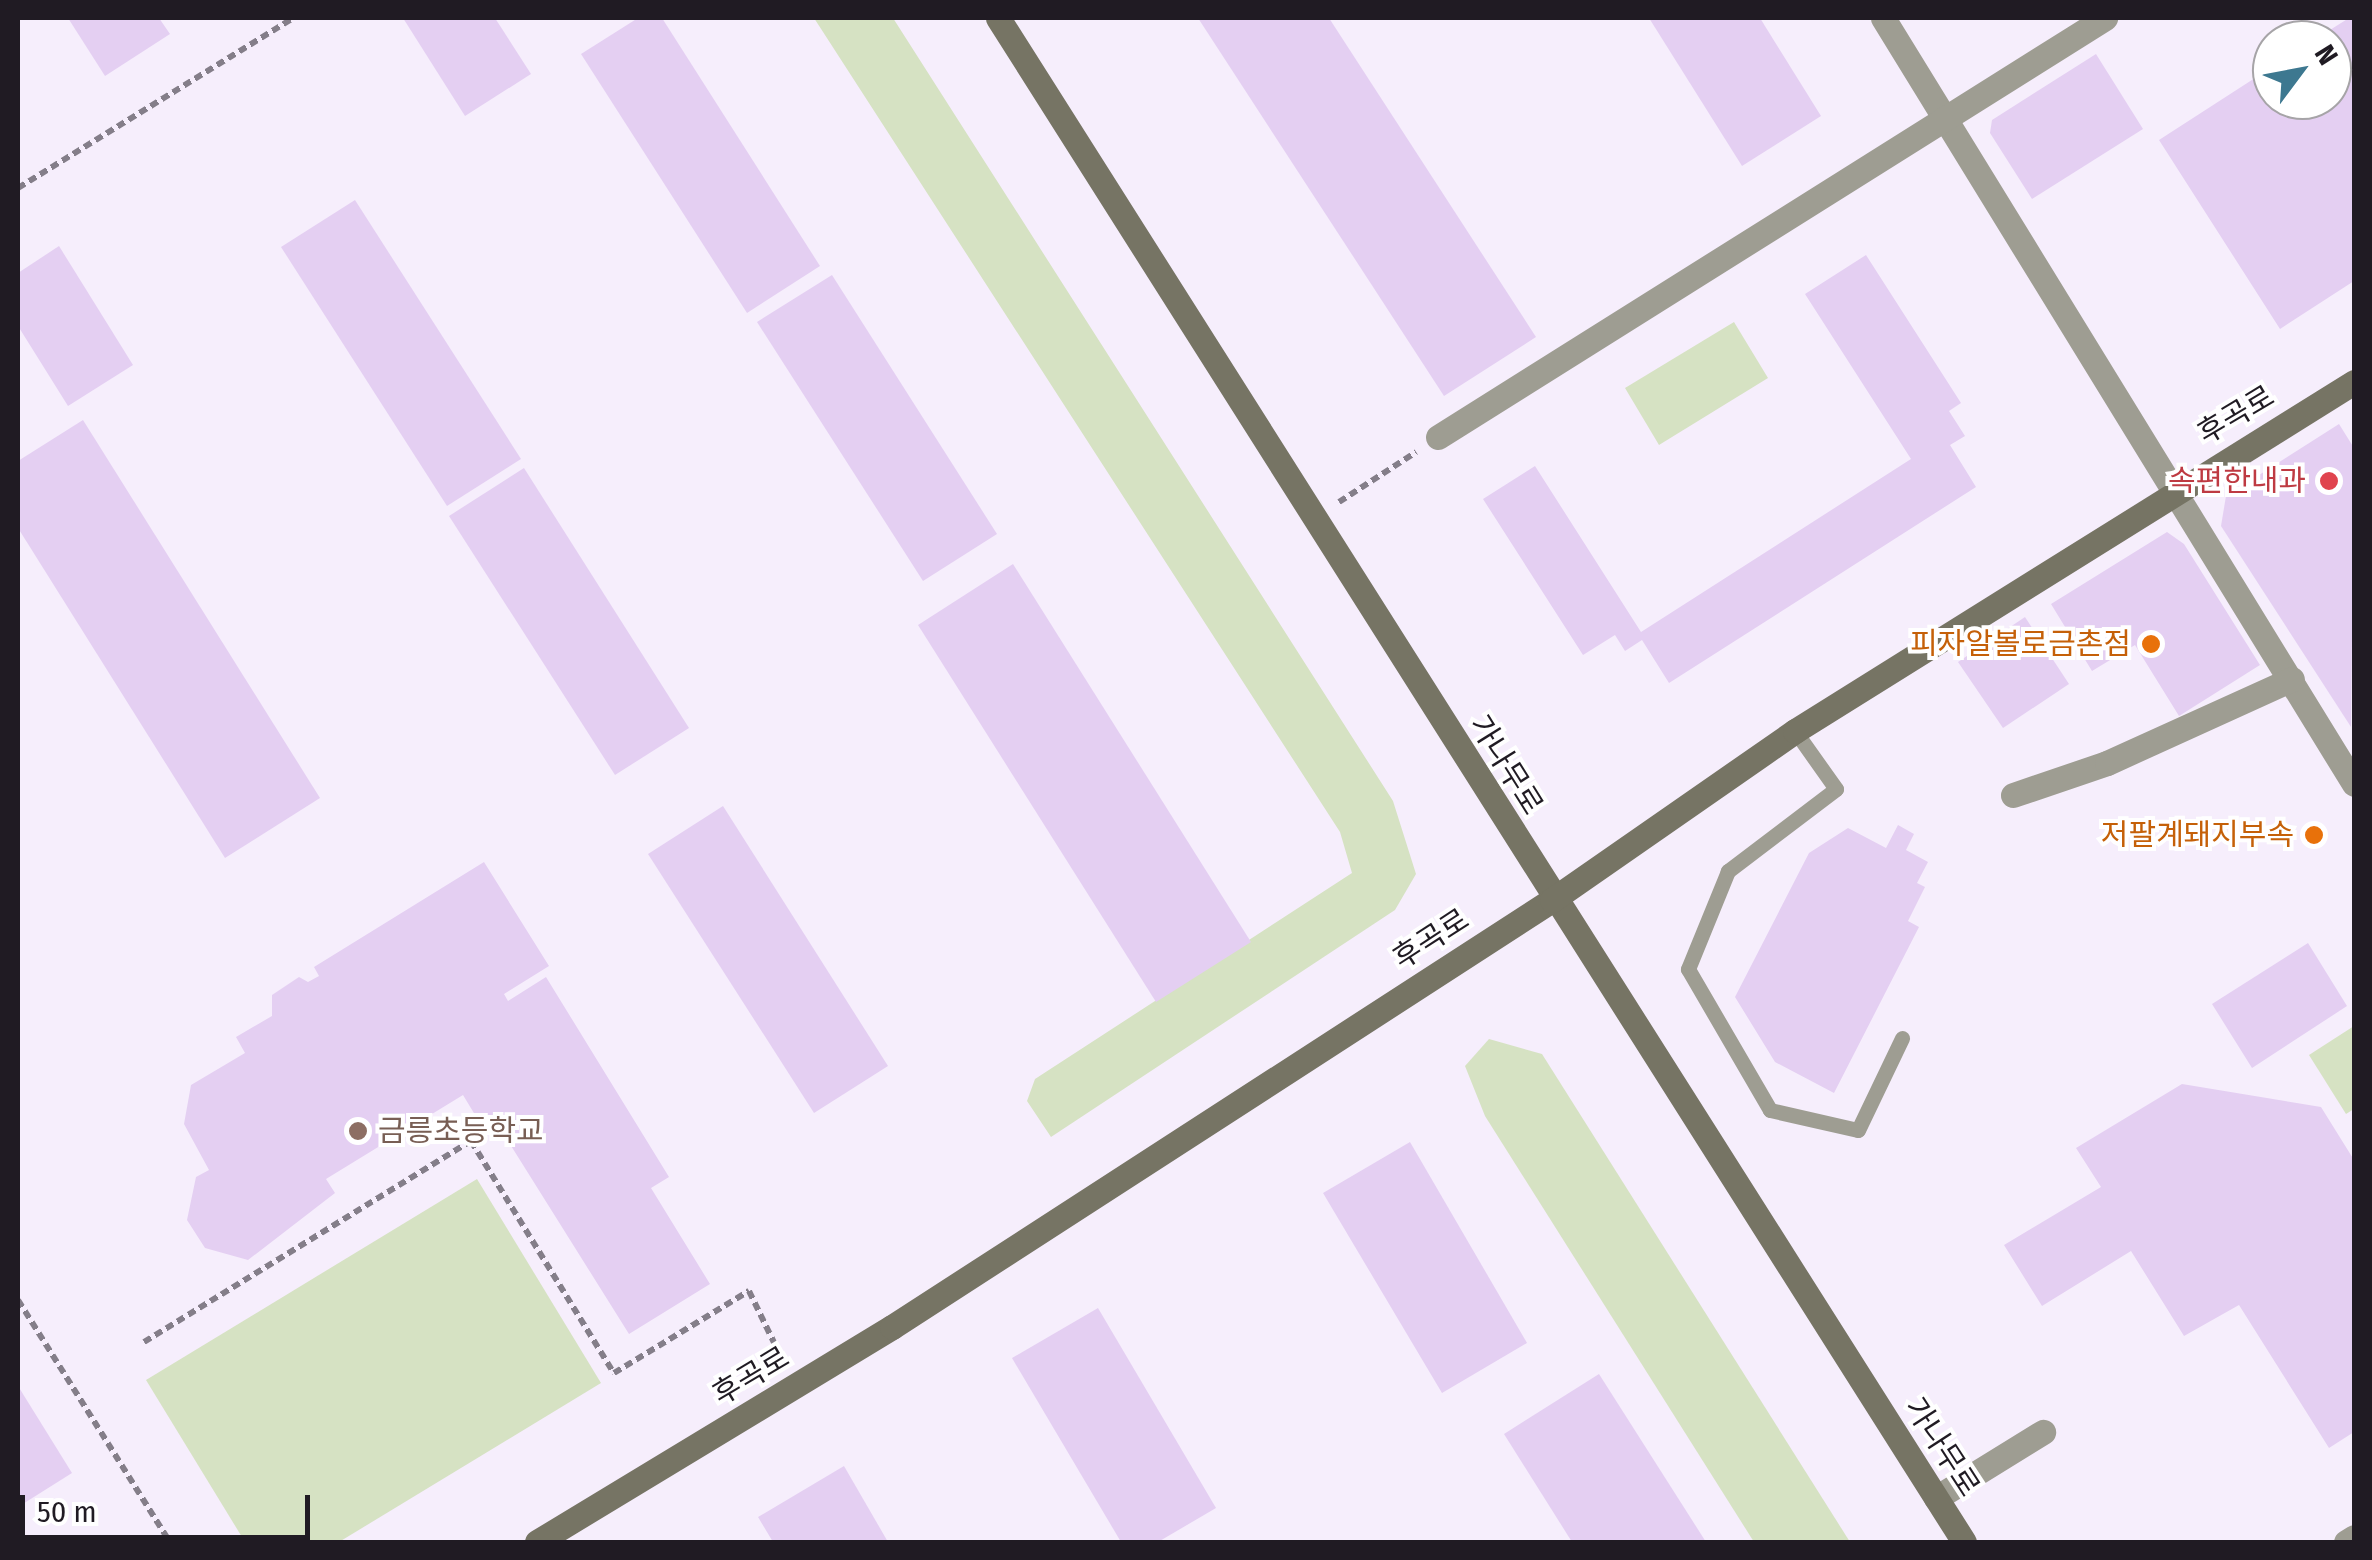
<!DOCTYPE html>
<html>
<head>
<meta charset="utf-8">
<style>
	body { margin:0 }
	#map { position:relative; width:2372px; height:1560px; overflow:hidden; background:#f6eefc; font-family:"Fira Sans Condensed","Noto Sans KR",sans-serif }
	div>[style] { position:absolute }
	[style*='--x'] { left:calc(var(--x)*1px); top:calc(var(--y)*1px); width:calc(var(--w)*1px); rotate:calc(var(--a)*1deg) }
	.green>* { inset:0; background:#d6e2c3 }
	.building>* { inset:0; background:#e4cff2 }
	.path>* { height:6px; margin-top:-3px; transform-origin:0; background:repeating-linear-gradient(90deg,#847e89 0 8px,transparent 0 13px) }
	.lane>* { height:15px; margin:-7.5px; padding:0 7.5px; transform-origin:7.5px; border-radius:7.5px; background:#9e9d92 }
	.street>* { height:25px; margin:-12.5px; padding:0 12.5px; transform-origin:12.5px; border-radius:12.5px; background:#9e9d92 }
	.secondary>* { height:25px; margin:-12.5px; padding:0 12.5px; transform-origin:12.5px; border-radius:12.5px; background:#767464 }
	.dots>* { width:28px; height:28px; translate:-50% -50%; box-sizing:border-box; border:5px solid #fff; border-radius:50% }
	span { translate:-50% -50%; white-space:nowrap; text-align:center; line-height:1.15; -webkit-text-stroke:8px #fff; paint-order:stroke }
	.street-label { font-size:30px; color:#201b23 }
	.health-label { font-size:30px; color:#be3a42 }
	.right { translate:-100% -50%; text-align:right }
	.food-label { font-size:30px; color:#c56008 }
	.education-label { font-size:30px; color:#785e54 }
	.left { translate:0 -50%; text-align:left }
	.frame { position:absolute; inset:0; border:20px solid #201b23; pointer-events:none }
	.north { position:absolute; left:2252px; top:20px; width:100px; height:100px; box-sizing:border-box; background:#fff; border:2px solid #a6a4a7; border-radius:50%; rotate:58deg; font-size:28px; font-weight:700; line-height:40px; text-align:center; color:#201b23 }
	.north::after { content:''; display:block; margin:auto; width:35px; height:45px; background:#3d7890; clip-path:polygon(50% 0,100% 100%,50% 72%,0 100%) }
	.scale { position:absolute; left:20px; top:1495px; width:290px; height:45px; box-sizing:border-box; border:5px solid #201b23; border-top:0; padding-left:12px; font-size:30px; line-height:35px; white-space:nowrap; color:#201b23; -webkit-text-stroke:8px #fff; paint-order:stroke }
</style>
</head>
<body>
<div id="map">
	<div class="green">
		<div style="clip-path:polygon(814px 18px,893px 18px,1393px 801px,1416px 874px,1395px 910px,1051px 1137px,1027px 1101px,1035px 1079px,1352px 873px,1340px 832px)"></div>
		<div style="clip-path:polygon(1734px 322px,1768px 378px,1659px 445px,1625px 388px)"></div>
		<div style="clip-path:polygon(2354px 1026px,2354px 1109px,2346px 1114px,2309px 1055px)"></div>
		<div style="clip-path:polygon(1489px 1039px,1542px 1054px,1850px 1542px,1754px 1542px,1485px 1116px,1465px 1066px)"></div>
		<div style="clip-path:polygon(477px 1179px,601px 1383px,339px 1542px,245px 1542px,146px 1380px)"></div>
	</div>
	<div class="building">
		<div style="clip-path:polygon(68px 18px,159px 18px,170px 34px,105px 76px)"></div>
		<div style="clip-path:polygon(403px 18px,495px 18px,531px 74px,465px 116px)"></div>
		<div style="clip-path:polygon(638px 18px,662px 18px,820px 266px,747px 313px,581px 54px)"></div>
		<div style="clip-path:polygon(1198px 18px,1329px 18px,1536px 337px,1444px 396px)"></div>
		<div style="clip-path:polygon(1649px 18px,1760px 18px,1821px 116px,1742px 166px)"></div>
		<div style="clip-path:polygon(2349px 18px,2354px 18px,2354px 281px,2280px 329px,2159px 140px,2272px 67px,2272px 100px,2332px 100px,2332px 40px,2314px 40px)"></div>
		<div style="clip-path:polygon(2096px 54px,2143px 129px,2032px 199px,1990px 133px,1992px 120px)"></div>
		<div style="clip-path:polygon(355px 200px,521px 459px,447px 506px,281px 247px)"></div>
		<div style="clip-path:polygon(59px 246px,133px 365px,68px 406px,18px 326px,18px 273px)"></div>
		<div style="clip-path:polygon(1866px 255px,1961px 403px,1949px 411px,1965px 436px,1950px 445px,1976px 487px,1669px 683px,1642px 640px,1625px 651px,1615px 635px,1583px 655px,1483px 499px,1535px 466px,1641px 632px,1911px 459px,1805px 294px)"></div>
		<div style="clip-path:polygon(832px 275px,997px 534px,923px 581px,757px 322px)"></div>
		<div style="clip-path:polygon(83px 420px,320px 798px,225px 858px,18px 528px,18px 461px)"></div>
		<div style="clip-path:polygon(2339px 424px,2354px 448px,2351px 727px,2221px 526px,2226px 496px)"></div>
		<div style="clip-path:polygon(524px 468px,689px 728px,615px 775px,449px 516px)"></div>
		<div style="clip-path:polygon(2167px 532px,2184px 544px,2260px 665px,2179px 716px,2135px 645px,2092px 671px,2051px 604px)"></div>
		<div style="clip-path:polygon(1013px 564px,1251px 942px,1156px 1002px,918px 625px)"></div>
		<div style="clip-path:polygon(2025px 617px,2069px 684px,2003px 728px,1958px 662px)"></div>
		<div style="clip-path:polygon(723px 806px,888px 1066px,814px 1113px,648px 854px)"></div>
		<div style="clip-path:polygon(1898px 825px,1914px 834px,1906px 850px,1928px 862px,1917px 883px,1925px 887px,1908px 921px,1919px 927px,1834px 1093px,1775px 1062px,1735px 997px,1809px 853px,1848px 828px,1886px 848px)"></div>
		<div style="clip-path:polygon(484px 862px,549px 966px,504px 994px,508px 1001px,546px 977px,669px 1177px,651px 1188px,710px 1284px,629px 1334px,498px 1125px,486px 1133px,463px 1095px,326px 1179px,335px 1193px,248px 1260px,205px 1248px,187px 1220px,196px 1177px,209px 1170px,184px 1124px,191px 1085px,245px 1053px,236px 1037px,272px 1016px,272px 995px,299px 977px,308px 982px,319px 976px,314px 967px)"></div>
		<div style="clip-path:polygon(2308px 943px,2347px 1006px,2252px 1068px,2212px 1004px)"></div>
		<div style="clip-path:polygon(2182px 1084px,2321px 1107px,2354px 1160px,2354px 1432px,2329px 1448px,2239px 1305px,2184px 1336px,2131px 1251px,2042px 1306px,2004px 1245px,2101px 1187px,2076px 1148px)"></div>
		<div style="clip-path:polygon(1410px 1142px,1527px 1343px,1442px 1393px,1323px 1193px)"></div>
		<div style="clip-path:polygon(1098px 1308px,1216px 1508px,1158px 1542px,1121px 1542px,1012px 1358px)"></div>
		<div style="clip-path:polygon(1599px 1374px,1706px 1542px,1572px 1542px,1504px 1434px)"></div>
		<div style="clip-path:polygon(18px 1386px,72px 1473px,18px 1507px)"></div>
		<div style="clip-path:polygon(844px 1466px,888px 1542px,773px 1542px,758px 1517px)"></div>
	</div>
	<div class="path">
		<div style="--x:18;--y:188;--w:323;--a:-31.7"></div>
		<div style="--x:1339;--y:502;--w:92;--a:-33"></div>
		<div style="--x:18;--y:1300;--w:286;--a:57.9"></div>
		<div style="--x:144;--y:1342;--w:384;--a:-31.6"></div>
		<div style="--x:471;--y:1141;--w:273;--a:58.4"></div>
		<div style="--x:614;--y:1373;--w:158;--a:-31.3"></div>
		<div style="--x:749;--y:1291;--w:76;--a:64.1"></div>
	</div>
	<div class="lane">
		<div style="--x:1795;--y:731;--w:71;--a:54.7"></div>
		<div style="--x:1836;--y:789;--w:136;--a:142.8"></div>
		<div style="--x:1728;--y:871;--w:106;--a:112.2"></div>
		<div style="--x:1688;--y:969;--w:163;--a:59.8"></div>
		<div style="--x:1770;--y:1110;--w:90;--a:12.8"></div>
		<div style="--x:1858;--y:1130;--w:102;--a:-64.4"></div>
	</div>
	<div class="street">
		<div style="--x:1883;--y:18;--w:899;--a:58.41"></div>
		<div style="--x:1438;--y:437;--w:788;--a:-32.14"></div>
		<div style="--x:2013;--y:795;--w:99;--a:-18.8"></div>
		<div style="--x:2107;--y:763;--w:203;--a:-24.4"></div>
		<div style="--x:1936;--y:1498;--w:126;--a:-31.7"></div>
		<div style="--x:2346;--y:1542;--w:9;--a:-32"></div>
	</div>
	<div class="secondary">
		<div style="--x:998;--y:18;--w:1804;--a:57.63"></div>
		<div style="--x:537;--y:1542;--w:415;--a:-31.2"></div>
		<div style="--x:892;--y:1327;--w:786;--a:-32.9"></div>
		<div style="--x:1552;--y:900;--w:296;--a:-34.8"></div>
		<div style="--x:1795;--y:731;--w:659;--a:-31.98"></div>
	</div>
	<div class="dots">
		<div style="left:2329px;top:481px;background:#e0444e"></div>
		<div style="left:2151px;top:644px;background:#e8710a"></div>
		<div style="left:2314px;top:835px;background:#e8710a"></div>
		<div style="left:358px;top:1131px;background:#8d6e63"></div>
	</div>
	<div class="street-label">
		<span style="left:2236px;top:415px;rotate:-31deg">후곡로</span>
		<span style="left:1506px;top:765px;rotate:58deg">가나무로</span>
		<span style="left:1431px;top:939px;rotate:-33deg">후곡로</span>
		<span style="left:751px;top:1376px;rotate:-31deg">후곡로</span>
		<span style="left:1942px;top:1447px;rotate:57deg">가나무로</span>
	</div>
	<div class="health-label">
		<span class="right" style="left:2306px;top:481px">속편한내과</span>
	</div>
	<div class="food-label">
		<span class="right" style="left:2131px;top:644px">피자알볼로금촌점</span>
		<span class="right" style="left:2294px;top:835px">저팔계돼지부속</span>
	</div>
	<div class="education-label">
		<span class="left" style="left:378px;top:1131px">금릉초등학교</span>
	</div>
	<div class="frame"></div>
	<div class="north">N</div>
	<div class="scale">50 m</div>
</div>
</body>
</html>
